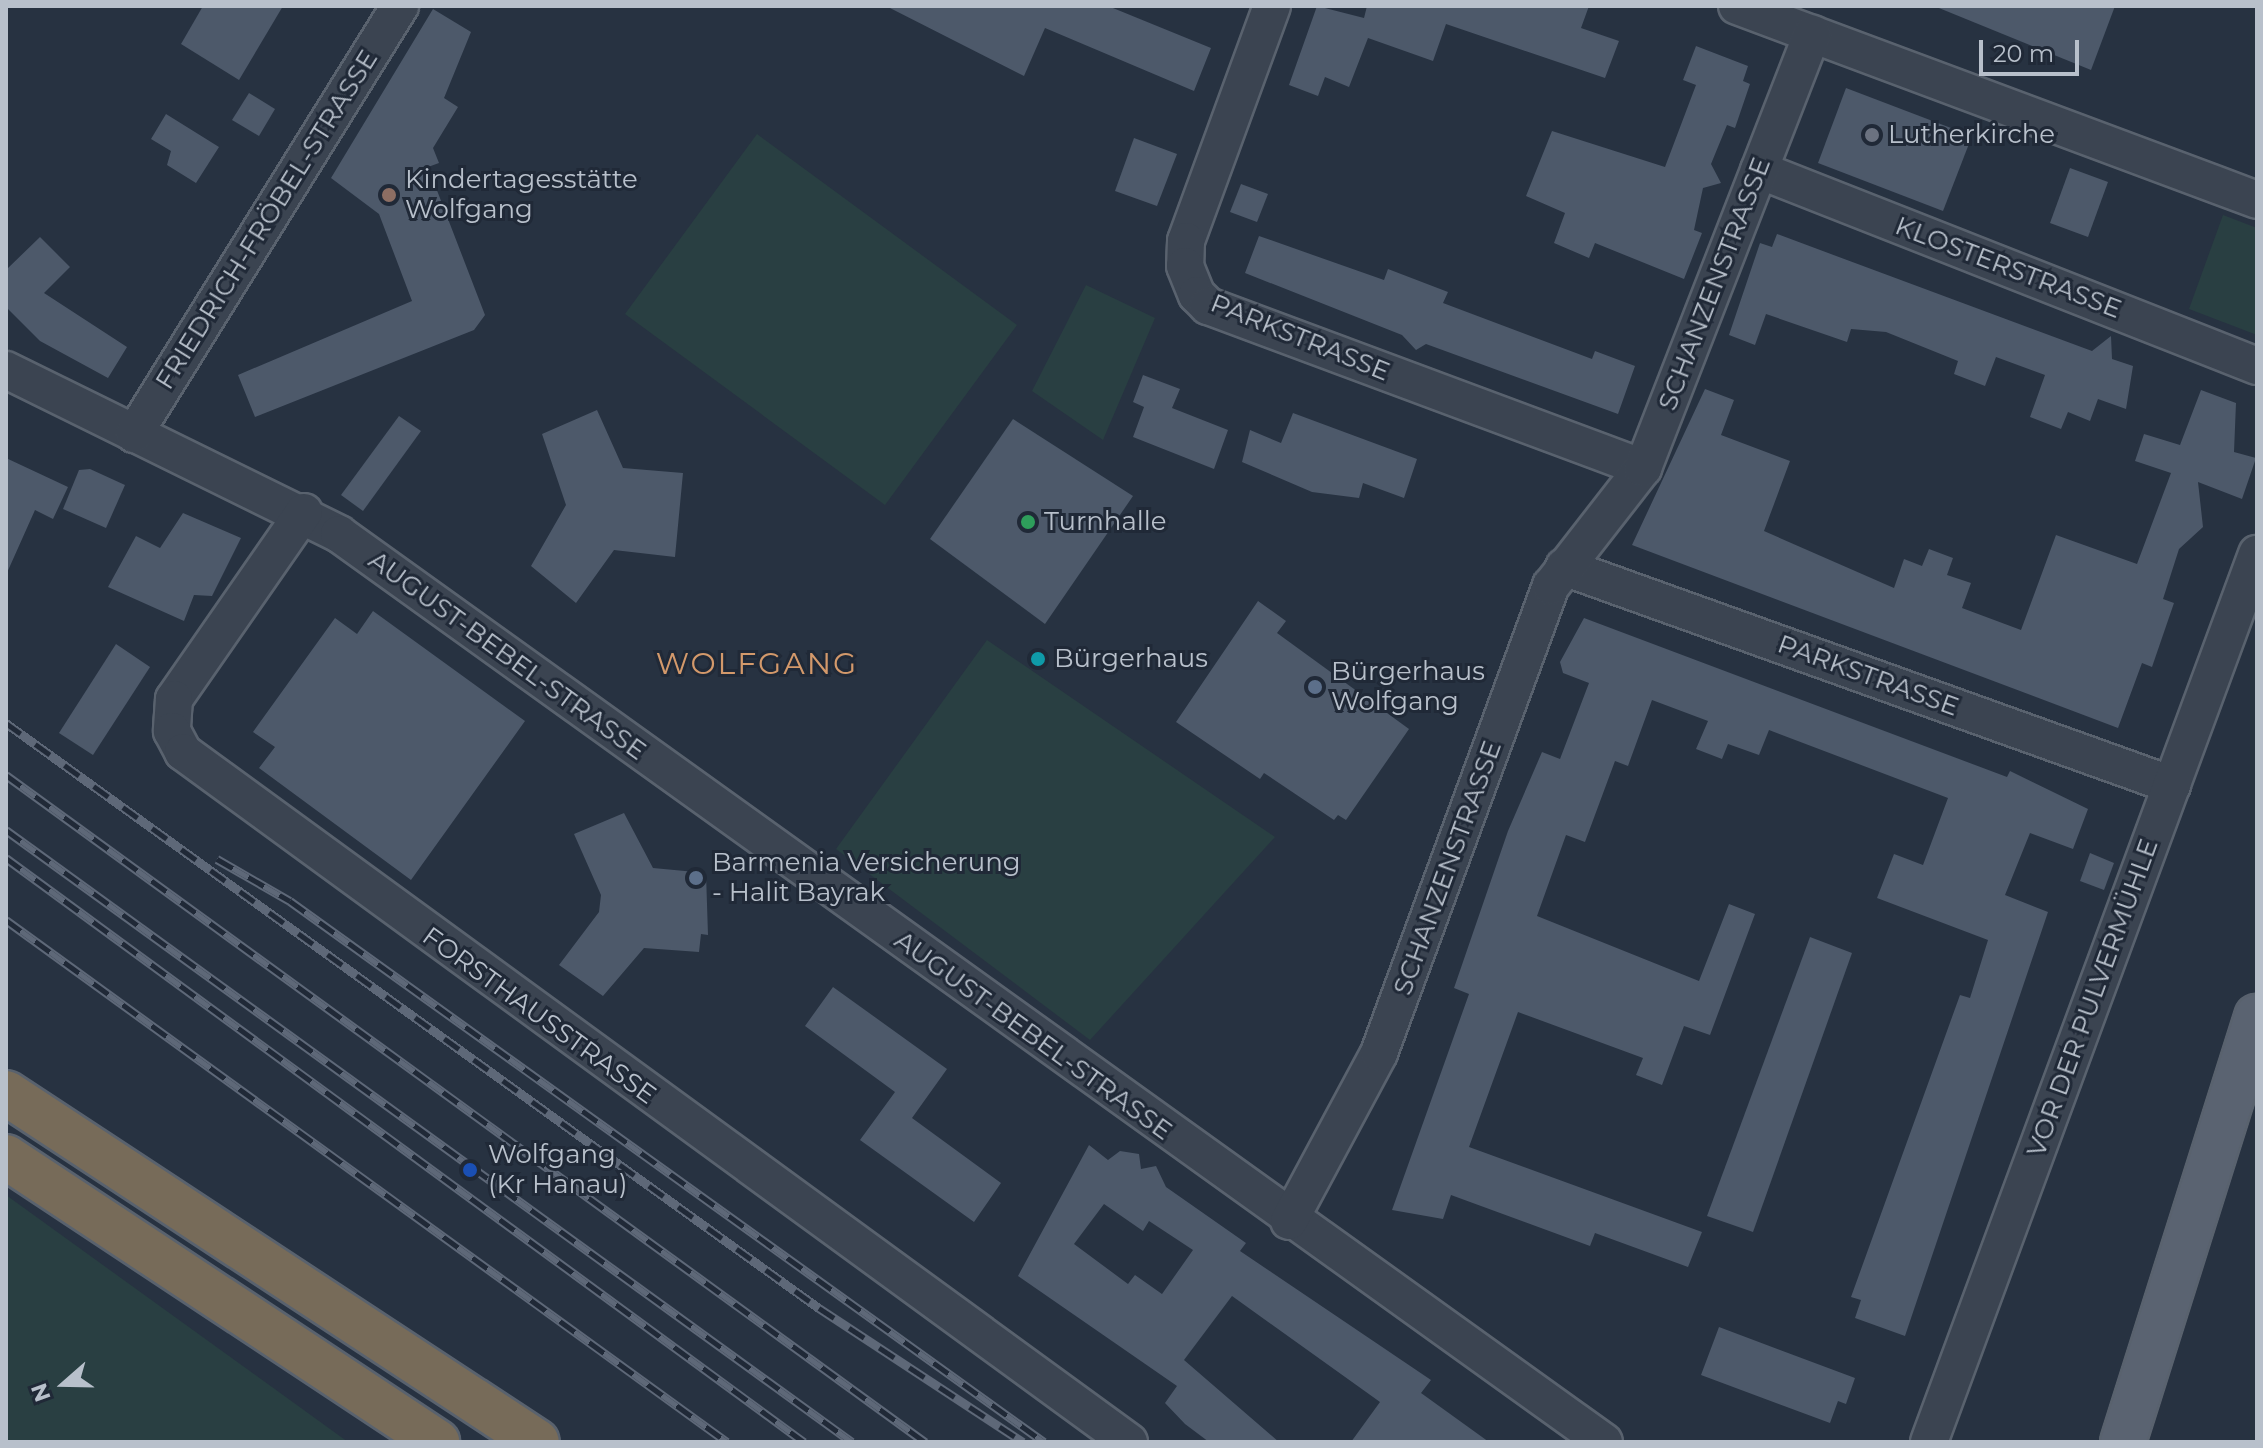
<!DOCTYPE html>
<html>
<head>
<meta charset="utf-8">
<style>
	body { margin:0 }
	#map { position:relative; width:2263px; height:1448px; overflow:hidden; background:#273241; font-family:Montserrat,sans-serif }
	div>[style] { position:absolute }
	[style*='--x'] { left:calc(var(--x)*1px); top:calc(var(--y)*1px); width:calc(var(--w)*1px); rotate:calc(var(--a)*1deg) }
	.green>* { inset:0; background:#293f42 }
	.building>* { inset:0; background:#4d596a }
	.roads { filter:drop-shadow(2px 0 #59626e) drop-shadow(-2px 0 #59626e) drop-shadow(0 2px #59626e) drop-shadow(0 -2px #59626e) }
	.street>* { height:36px; margin:-18px; padding:0 18px; transform-origin:18px; border-radius:18px; background:#3b4451 }
	.primary>* { height:44px; margin:-22px; padding:0 22px; transform-origin:22px; border-radius:22px; background:#5a6371 }
	.highway>* { height:44px; margin:-22px; padding:0 22px; transform-origin:22px; border-radius:22px; background:#776b59 }
	.rail>* { height:9px; margin-top:-4.5px; transform-origin:0; background:repeating-linear-gradient(90deg,#202937 0 18px,#5e6878 0 36px); box-sizing:border-box; border-block:2px solid #5e6878 }
	.dots>* { width:22px; height:22px; translate:-50% -50%; box-sizing:border-box; border:4px solid #202937; border-radius:50% }
	span { translate:-50% -50%; white-space:nowrap; text-align:center; line-height:1.15; -webkit-text-stroke:6px #202937; paint-order:stroke }
	.poi-label { font-size:26px; color:#b8c0cb }
	.left { translate:0 -50%; text-align:left }
	.street-label { font-size:26px; color:#b8c0cb }
	.quarter-label { font-size:30px; color:#d3996b; letter-spacing:2px }
	.frame { position:absolute; inset:0; border:8px solid #b8c0cb; pointer-events:none }
	.north { position:absolute; left:24px; top:1344px; width:80px; height:80px; -webkit-text-stroke:6px #202937; paint-order:stroke; rotate:250deg; font-size:22px; font-weight:700; line-height:32px; text-align:center; color:#b8c0cb }
	.north::after { content:''; display:block; margin:auto; width:28px; height:36px; background:#b8c0cb; clip-path:polygon(50% 0,100% 100%,50% 72%,0 100%) }
	.scale { position:absolute; left:1979px; top:40px; width:100px; height:36px; box-sizing:border-box; border:4px solid #b8c0cb; border-top:0; padding-left:10px; font-size:24px; line-height:28px; white-space:nowrap; color:#b8c0cb; -webkit-text-stroke:6px #202937; paint-order:stroke }
</style>
</head>
<body>
<div id="map">
	<div class="green">
		<div style="clip-path:polygon(757px 134px,1017px 325px,885px 505px,625px 314px)"></div>
		<div style="clip-path:polygon(2223px 215px,2257px 228px,2257px 335px,2189px 309px)"></div>
		<div style="clip-path:polygon(1086px 285px,1155px 318px,1103px 440px,1032px 391px)"></div>
		<div style="clip-path:polygon(987px 640px,1275px 837px,1090px 1040px,836px 849px)"></div>
		<div style="clip-path:polygon(6px 1195px,348px 1442px,6px 1442px)"></div>
	</div>
	<div class="building">
		<div style="clip-path:polygon(203px 6px,283px 6px,239px 80px,181px 44px)"></div>
		<div style="clip-path:polygon(886px 6px,1108px 6px,1211px 48px,1194px 91px,1045px 28px,1024px 76px)"></div>
		<div style="clip-path:polygon(1317px 6px,1364px 18px,1367px 6px,1589px 6px,1581px 28px,1619px 41px,1605px 78px,1446px 24px,1433px 61px,1368px 38px,1349px 87px,1325px 77px,1318px 96px,1289px 85px)"></div>
		<div style="clip-path:polygon(1934px 6px,2115px 6px,2091px 70px)"></div>
		<div style="clip-path:polygon(433px 9px,471px 32px,444px 98px,458px 107px,433px 148px,439px 163px,428px 167px,485px 315px,474px 330px,255px 417px,238px 375px,412px 301px,379px 214px,331px 178px)"></div>
		<div style="clip-path:polygon(1696px 46px,1748px 66px,1743px 81px,1750px 84px,1735px 128px,1727px 125px,1711px 164px,1721px 183px,1703px 188px,1694px 230px,1702px 233px,1684px 279px,1595px 243px,1589px 258px,1554px 243px,1565px 213px,1526px 196px,1552px 131px,1665px 167px,1696px 85px,1683px 80px)"></div>
		<div style="clip-path:polygon(1846px 88px,1972px 136px,1943px 211px,1818px 163px)"></div>
		<div style="clip-path:polygon(249px 93px,275px 109px,259px 136px,232px 120px)"></div>
		<div style="clip-path:polygon(166px 114px,219px 147px,196px 183px,167px 165px,171px 151px,151px 139px)"></div>
		<div style="clip-path:polygon(1134px 138px,1177px 154px,1157px 206px,1115px 191px)"></div>
		<div style="clip-path:polygon(2070px 168px,2108px 182px,2088px 237px,2050px 223px)"></div>
		<div style="clip-path:polygon(1241px 184px,1268px 194px,1257px 222px,1230px 212px)"></div>
		<div style="clip-path:polygon(1777px 234px,2092px 351px,2111px 336px,2112px 359px,2133px 366px,2126px 409px,2098px 399px,2090px 421px,2068px 412px,2061px 429px,2030px 417px,2045px 375px,1996px 357px,1985px 386px,1954px 374px,1958px 361px,1886px 332px,1851px 329px,1847px 342px,1766px 314px,1755px 345px,1729px 335px,1760px 243px,1772px 247px)"></div>
		<div style="clip-path:polygon(1259px 236px,1384px 280px,1388px 269px,1448px 292px,1443px 303px,1592px 359px,1595px 351px,1635px 366px,1618px 414px,1426px 344px,1416px 350px,1402px 335px,1245px 273px)"></div>
		<div style="clip-path:polygon(40px 237px,70px 267px,44px 293px,127px 347px,108px 378px,40px 341px,6px 307px,6px 270px)"></div>
		<div style="clip-path:polygon(1143px 375px,1180px 389px,1172px 408px,1228px 430px,1214px 469px,1133px 437px,1144px 407px,1133px 402px)"></div>
		<div style="clip-path:polygon(1705px 389px,1734px 400px,1721px 435px,1790px 461px,1764px 531px,1894px 588px,1904px 559px,1922px 566px,1929px 549px,1953px 558px,1947px 575px,1971px 583px,1962px 608px,2021px 630px,2056px 535px,2137px 564px,2171px 473px,2135px 461px,2144px 434px,2180px 445px,2201px 390px,2236px 403px,2234px 452px,2256px 458px,2242px 499px,2198px 482px,2203px 527px,2179px 549px,2163px 599px,2174px 603px,2152px 667px,2142px 663px,2118px 728px,1632px 545px)"></div>
		<div style="clip-path:polygon(597px 410px,623px 468px,683px 473px,675px 557px,614px 550px,576px 603px,531px 566px,566px 505px,542px 434px)"></div>
		<div style="clip-path:polygon(1293px 413px,1417px 459px,1404px 498px,1363px 483px,1359px 498px,1312px 492px,1242px 462px,1250px 430px,1281px 443px)"></div>
		<div style="clip-path:polygon(399px 416px,421px 431px,363px 511px,341px 495px)"></div>
		<div style="clip-path:polygon(1013px 419px,1133px 496px,1045px 624px,930px 539px)"></div>
		<div style="clip-path:polygon(6px 458px,68px 487px,53px 519px,35px 510px,6px 575px)"></div>
		<div style="clip-path:polygon(90px 469px,125px 485px,106px 528px,63px 509px,79px 470px)"></div>
		<div style="clip-path:polygon(183px 513px,241px 538px,212px 596px,194px 595px,184px 621px,108px 587px,136px 536px,160px 548px)"></div>
		<div style="clip-path:polygon(1258px 601px,1286px 621px,1277px 633px,1409px 729px,1346px 820px,1338px 815px,1334px 820px,1264px 773px,1260px 779px,1176px 722px)"></div>
		<div style="clip-path:polygon(373px 611px,525px 721px,411px 880px,259px 768px,275px 747px,253px 732px,335px 618px,357px 634px)"></div>
		<div style="clip-path:polygon(1584px 618px,2007px 777px,2010px 771px,2088px 809px,2073px 849px,2030px 833px,2005px 895px,2048px 912px,1905px 1336px,1855px 1318px,1861px 1300px,1851px 1297px,1960px 995px,1970px 998px,1988px 940px,1877px 898px,1894px 854px,1923px 865px,1948px 798px,1769px 730px,1759px 755px,1728px 744px,1722px 759px,1696px 749px,1708px 721px,1652px 700px,1628px 766px,1615px 761px,1585px 842px,1566px 835px,1537px 916px,1699px 981px,1729px 904px,1755px 914px,1710px 1035px,1684px 1026px,1662px 1085px,1636px 1075px,1643px 1058px,1518px 1012px,1469px 1147px,1702px 1232px,1688px 1267px,1595px 1233px,1590px 1246px,1451px 1195px,1443px 1219px,1392px 1210px,1469px 994px,1454px 988px,1508px 831px,1542px 752px,1560px 759px,1589px 683px,1563px 673px,1560px 662px)"></div>
		<div style="clip-path:polygon(116px 644px,150px 667px,93px 755px,59px 733px)"></div>
		<div style="clip-path:polygon(624px 813px,653px 868px,706px 873px,708px 935px,701px 934px,699px 952px,644px 948px,603px 996px,559px 965px,599px 912px,601px 895px,574px 834px)"></div>
		<div style="clip-path:polygon(2090px 853px,2114px 863px,2104px 890px,2080px 881px)"></div>
		<div style="clip-path:polygon(1810px 937px,1852px 953px,1753px 1232px,1707px 1216px)"></div>
		<div style="clip-path:polygon(833px 987px,947px 1069px,912px 1118px,1001px 1183px,974px 1222px,860px 1140px,895px 1092px,805px 1026px)"></div>
		<div style="clip-path:polygon(evenodd,1089px 1145px,1108px 1160px,1120px 1151px,1139px 1154px,1141px 1169px,1156px 1166px,1166px 1187px,1246px 1243px,1240px 1251px,1431px 1380px,1421px 1393px,1489px 1442px,1351px 1442px,1380px 1402px,1232px 1296px,1184px 1360px,1279px 1442px,1209px 1442px,1185px 1424px,1165px 1403px,1177px 1386px,1018px 1276px,1089px 1145px,1104px 1204px,1143px 1231px,1149px 1221px,1193px 1250px,1162px 1294px,1135px 1275px,1128px 1284px,1074px 1244px,1104px 1204px)"></div>
		<div style="clip-path:polygon(1719px 1327px,1855px 1378px,1846px 1404px,1838px 1401px,1830px 1423px,1701px 1375px)"></div>
	</div>
	<div class="roads">
		<div class="street">
			<div style="--x:1272;--y:6;--w:250;--a:110.1"></div>
			<div style="--x:1186;--y:241;--w:25;--a:92"></div>
			<div style="--x:1185;--y:266;--w:31;--a:68"></div>
			<div style="--x:1197;--y:295;--w:16;--a:45"></div>
			<div style="--x:1208;--y:306;--w:464;--a:20.4"></div>
			<div style="--x:1737;--y:6;--w:555;--a:20.46"></div>
			<div style="--x:1759;--y:170;--w:535;--a:21.48"></div>
			<div style="--x:6;--y:370;--w:371;--a:26.2"></div>
			<div style="--x:339;--y:534;--w:1557;--a:35.67"></div>
			<div style="--x:134;--y:434;--w:504;--a:-58.14"></div>
			<div style="--x:304;--y:512;--w:228;--a:124.8"></div>
			<div style="--x:174;--y:699;--w:32;--a:94"></div>
			<div style="--x:172;--y:731;--w:24;--a:62"></div>
			<div style="--x:183;--y:752;--w:1171;--a:36.11"></div>
			<div style="--x:1564;--y:567;--w:646;--a:19.73"></div>
			<div style="--x:1289;--y:1221;--w:191;--a:-61.8"></div>
			<div style="--x:1379;--y:1053;--w:498;--a:-69.8"></div>
			<div style="--x:1551;--y:586;--w:150;--a:-52.1"></div>
			<div style="--x:1643;--y:468;--w:466;--a:-68.7"></div>
			<div style="--x:1929;--y:1442;--w:947;--a:-69.73"></div>
		</div>
		<div class="primary">
			<div style="--x:2123;--y:1442;--w:446;--a:-72.5"></div>
		</div>
		<div class="highway">
			<div style="--x:6;--y:1093;--w:635;--a:33.31"></div>
			<div style="--x:6;--y:1157;--w:517;--a:33.47"></div>
		</div>
	</div>
	<div class="rail">
		<div style="--x:6;--y:723;--w:1002;--a:35.74"></div>
		<div style="--x:819;--y:1308;--w:244;--a:33.3"></div>
		<div style="--x:6;--y:775;--w:1136;--a:35.97"></div>
		<div style="--x:6;--y:830;--w:1044;--a:35.88"></div>
		<div style="--x:6;--y:858;--w:989;--a:36.2"></div>
		<div style="--x:217;--y:859;--w:84;--a:29.9"></div>
		<div style="--x:290;--y:901;--w:928;--a:35.66"></div>
		<div style="--x:6;--y:920;--w:890;--a:35.9"></div>
	</div>
	<div class="dots">
		<div style="left:1872px;top:135px;background:#6b7280"></div>
		<div style="left:389px;top:195px;background:#8d6e63"></div>
		<div style="left:1028px;top:522px;background:#2e9e5b"></div>
		<div style="left:1038px;top:659px;background:#0f9aa8"></div>
		<div style="left:1315px;top:687px;background:#5c6f8a"></div>
		<div style="left:696px;top:878px;background:#5c6f8a"></div>
		<div style="left:470px;top:1170px;background:#1a4fb4"></div>
	</div>
	<div class="poi-label">
		<span class="left" style="left:1888px;top:135px">Lutherkirche</span>
		<span class="left" style="left:405px;top:195px">Kindertagesstätte<br>Wolfgang</span>
		<span class="left" style="left:1044px;top:522px">Turnhalle</span>
		<span class="left" style="left:1054px;top:659px">Bürgerhaus</span>
		<span class="left" style="left:1331px;top:687px">Bürgerhaus<br>Wolfgang</span>
		<span class="left" style="left:712px;top:878px">Barmenia Versicherung<br>- Halit Bayrak</span>
		<span class="left" style="left:488px;top:1170px">Wolfgang<br>(Kr Hanau)</span>
	</div>
	<div class="street-label">
		<span style="left:267px;top:220px;rotate:-58deg">FRIEDRICH-FRÖBEL-STRASSE</span>
		<span style="left:2008px;top:268px;rotate:21deg">KLOSTERSTRASSE</span>
		<span style="left:1715px;top:284px;rotate:-69deg">SCHANZENSTRASSE</span>
		<span style="left:1300px;top:338px;rotate:22deg">PARKSTRASSE</span>
		<span style="left:507px;top:656px;rotate:36deg">AUGUST-BEBEL-STRASSE</span>
		<span style="left:1868px;top:676px;rotate:20deg">PARKSTRASSE</span>
		<span style="left:1448px;top:868px;rotate:-70deg">SCHANZENSTRASSE</span>
		<span style="left:2093px;top:998px;rotate:-70deg">VOR DER PULVERMÜHLE</span>
		<span style="left:539px;top:1016px;rotate:36deg">FORSTHAUSSTRASSE</span>
		<span style="left:1033px;top:1036px;rotate:36deg">AUGUST-BEBEL-STRASSE</span>
	</div>
	<div class="quarter-label">
		<span style="left:757px;top:664px">WOLFGANG</span>
	</div>
	<div class="frame"></div>
	<div class="north">N</div>
	<div class="scale">20 m</div>
</div>
</body>
</html>
